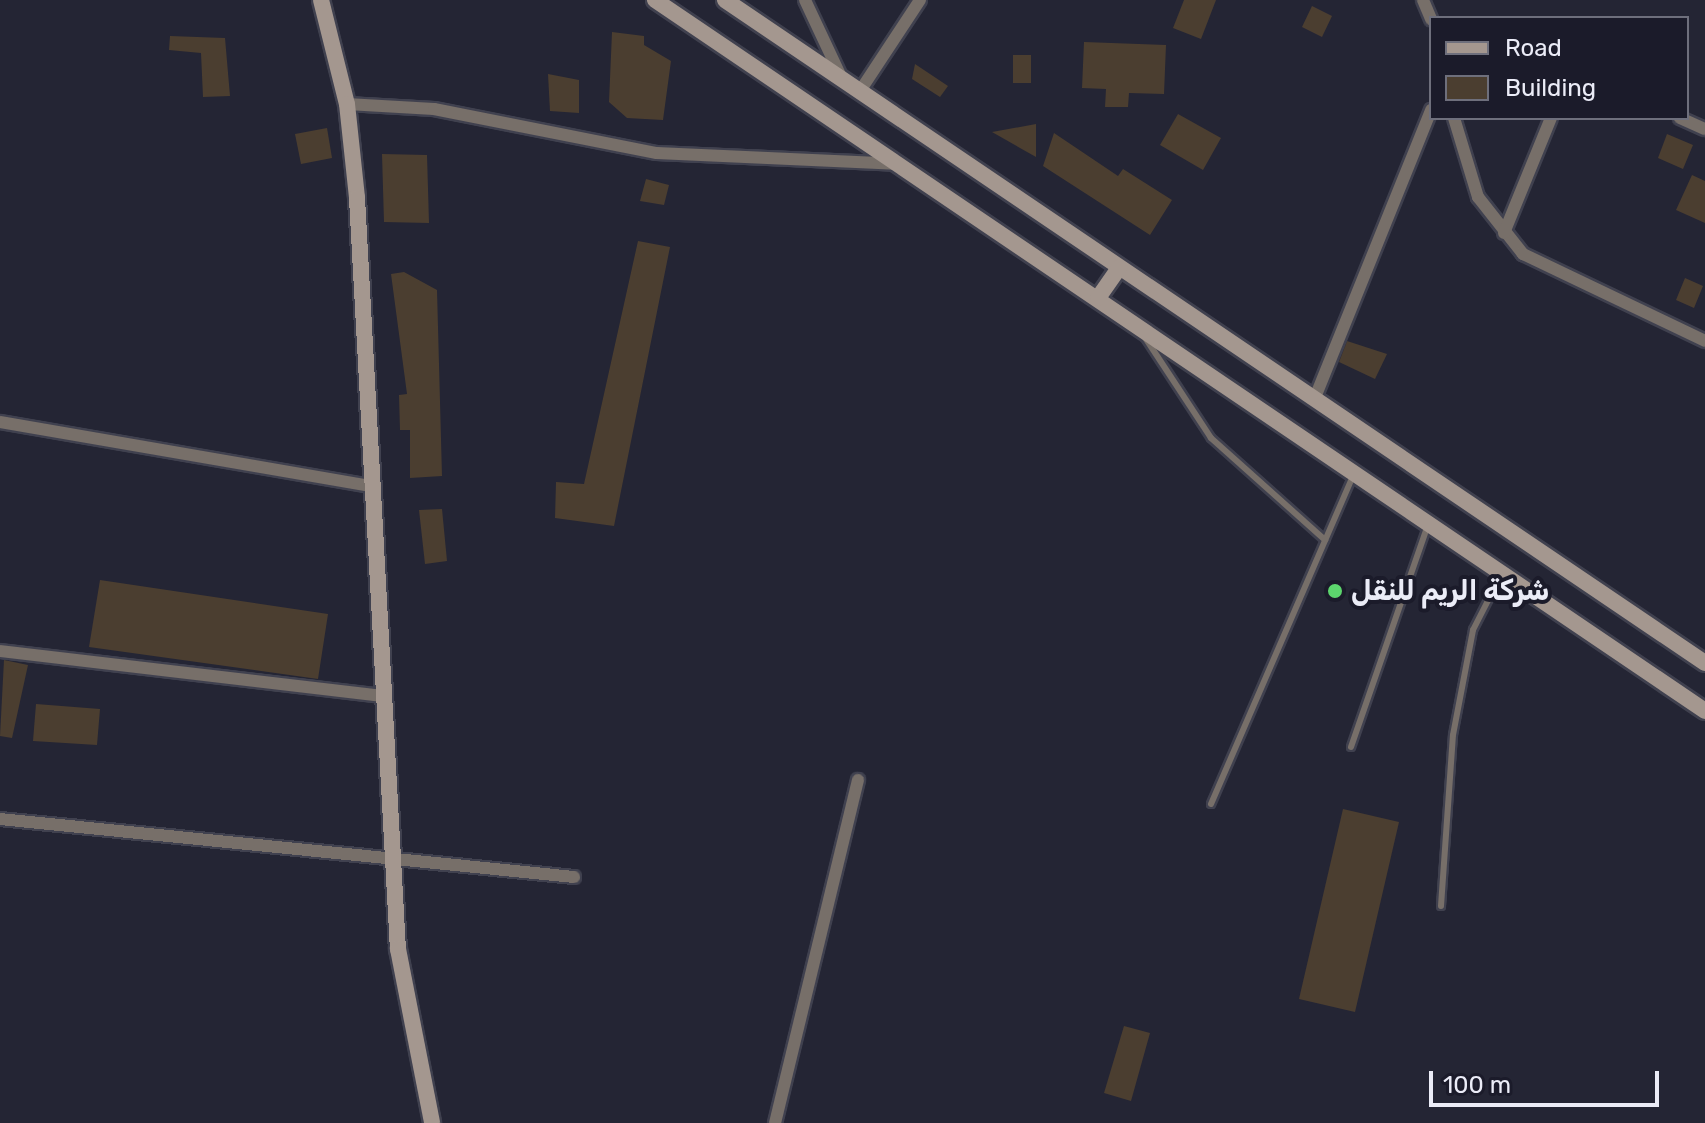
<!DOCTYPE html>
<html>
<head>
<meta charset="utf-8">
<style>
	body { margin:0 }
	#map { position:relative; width:1705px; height:1123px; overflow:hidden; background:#242534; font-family:Rubik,Cairo,sans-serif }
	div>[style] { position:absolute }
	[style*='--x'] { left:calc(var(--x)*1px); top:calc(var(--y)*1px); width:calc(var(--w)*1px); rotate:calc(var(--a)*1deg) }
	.building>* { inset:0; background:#4b3e30 }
	.roads { filter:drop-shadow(2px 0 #40414f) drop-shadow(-2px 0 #40414f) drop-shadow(0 2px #40414f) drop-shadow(0 -2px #40414f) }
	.lane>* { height:6px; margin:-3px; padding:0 3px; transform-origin:3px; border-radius:3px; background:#776f69 }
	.street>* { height:12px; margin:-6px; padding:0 6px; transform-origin:6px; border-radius:6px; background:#776f69 }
	.secondary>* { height:16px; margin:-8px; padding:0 8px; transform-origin:8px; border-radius:8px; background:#a4978f }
	.dots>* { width:22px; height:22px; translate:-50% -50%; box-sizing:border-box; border:4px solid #1b1b2a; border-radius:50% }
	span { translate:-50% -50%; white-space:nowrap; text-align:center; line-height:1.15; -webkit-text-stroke:8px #1b1b2a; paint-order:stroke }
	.poi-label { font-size:28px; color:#ebecf7; font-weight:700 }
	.left { translate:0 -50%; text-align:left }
	.legend { position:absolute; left:1429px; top:16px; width:260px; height:104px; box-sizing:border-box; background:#1b1b2a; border:2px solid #6e6f7c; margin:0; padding:10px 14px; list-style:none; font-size:24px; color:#ebecf7 }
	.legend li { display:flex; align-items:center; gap:16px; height:40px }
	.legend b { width:40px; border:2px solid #6e6f7c }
	.scale { position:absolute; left:1429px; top:1071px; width:230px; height:36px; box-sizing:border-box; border:4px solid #ebecf7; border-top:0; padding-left:10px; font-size:24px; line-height:28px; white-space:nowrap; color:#ebecf7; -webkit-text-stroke:6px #1b1b2a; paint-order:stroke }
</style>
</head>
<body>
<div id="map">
	<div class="building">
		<div style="clip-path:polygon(1184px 0,1216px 0,1201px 39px,1173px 28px)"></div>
		<div style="clip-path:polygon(1312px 6px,1332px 16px,1322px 37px,1302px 27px)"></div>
		<div style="clip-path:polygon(612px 32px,644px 36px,644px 45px,671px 61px,663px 120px,627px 118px,609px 102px)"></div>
		<div style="clip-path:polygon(170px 36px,225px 38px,230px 96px,203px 97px,201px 53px,169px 50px)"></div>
		<div style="clip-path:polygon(1084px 42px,1166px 45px,1164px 94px,1129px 93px,1128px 107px,1105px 107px,1106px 89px,1082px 88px)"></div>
		<div style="clip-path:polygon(1013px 55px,1031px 55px,1031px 83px,1013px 83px)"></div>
		<div style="clip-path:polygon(915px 64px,948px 86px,940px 97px,912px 79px)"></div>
		<div style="clip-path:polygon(548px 74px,579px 80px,579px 113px,550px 111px)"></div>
		<div style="clip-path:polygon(1178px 114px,1221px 138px,1203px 170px,1160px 145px)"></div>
		<div style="clip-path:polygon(1036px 124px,1036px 157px,992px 132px)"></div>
		<div style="clip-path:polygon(327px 128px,332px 158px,301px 164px,295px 134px)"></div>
		<div style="clip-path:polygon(1054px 133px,1118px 176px,1123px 169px,1172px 200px,1150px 235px,1043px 166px)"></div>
		<div style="clip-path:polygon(1667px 134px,1693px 145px,1683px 169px,1658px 158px)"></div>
		<div style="clip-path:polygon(382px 154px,427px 155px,429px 223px,384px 222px)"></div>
		<div style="clip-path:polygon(1692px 175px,1705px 181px,1705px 223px,1676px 210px)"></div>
		<div style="clip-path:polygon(646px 179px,669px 185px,664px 205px,640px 201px)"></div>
		<div style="clip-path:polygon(638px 241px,670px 247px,614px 526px,555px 518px,556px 482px,584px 484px)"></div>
		<div style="clip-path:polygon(404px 272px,437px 290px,442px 476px,410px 478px,410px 430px,400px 430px,399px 395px,407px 394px,391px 274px)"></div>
		<div style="clip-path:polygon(1685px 278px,1703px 286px,1694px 308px,1676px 300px)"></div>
		<div style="clip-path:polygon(1347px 341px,1387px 354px,1375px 379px,1339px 362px)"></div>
		<div style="clip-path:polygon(442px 509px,447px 561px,425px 564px,419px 510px)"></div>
		<div style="clip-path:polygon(100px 580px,328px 614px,318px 679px,89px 647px)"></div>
		<div style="clip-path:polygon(4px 660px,28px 665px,12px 738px,0 736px)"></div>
		<div style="clip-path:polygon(36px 704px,100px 709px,97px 745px,33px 741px)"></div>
		<div style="clip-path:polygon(1343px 809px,1399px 822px,1355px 1012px,1299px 999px)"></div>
		<div style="clip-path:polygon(1124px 1026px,1150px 1033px,1131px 1101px,1104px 1093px)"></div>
	</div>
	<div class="roads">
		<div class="lane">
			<div style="--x:1146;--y:339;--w:118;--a:56.7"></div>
			<div style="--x:1211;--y:438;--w:153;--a:41.8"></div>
			<div style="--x:1351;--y:747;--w:235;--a:-70.9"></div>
			<div style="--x:1211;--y:804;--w:357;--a:-66.6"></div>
			<div style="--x:1441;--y:906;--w:171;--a:-86"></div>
			<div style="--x:1453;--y:735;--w:107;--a:-79.2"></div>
			<div style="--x:1473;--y:630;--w:62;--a:-63"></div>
		</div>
		<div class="street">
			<div style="--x:805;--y:0;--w:87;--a:64.9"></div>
			<div style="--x:1423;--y:0;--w:21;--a:67"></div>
			<div style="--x:860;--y:91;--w:109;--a:-56.6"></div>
			<div style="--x:347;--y:104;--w:87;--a:3.3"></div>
			<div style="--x:434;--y:109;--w:227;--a:11.2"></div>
			<div style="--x:657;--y:153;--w:238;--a:2.6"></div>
			<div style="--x:1454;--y:118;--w:83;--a:73.1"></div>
			<div style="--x:1478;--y:197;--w:73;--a:51.7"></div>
			<div style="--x:1523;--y:254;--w:202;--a:25.5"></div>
			<div style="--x:1680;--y:118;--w:27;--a:24"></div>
			<div style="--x:1504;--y:233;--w:124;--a:-67.8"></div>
			<div style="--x:1314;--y:400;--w:313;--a:-68"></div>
			<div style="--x:0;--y:422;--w:375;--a:9.8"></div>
			<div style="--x:0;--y:651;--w:388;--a:6.7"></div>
			<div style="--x:0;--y:819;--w:577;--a:5.77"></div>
			<div style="--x:775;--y:1123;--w:353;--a:-76.4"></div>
		</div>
		<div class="secondary">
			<div style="--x:321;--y:0;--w:107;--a:76"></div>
			<div style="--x:347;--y:104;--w:95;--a:83.9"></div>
			<div style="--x:357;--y:198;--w:752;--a:86.88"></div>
			<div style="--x:398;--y:949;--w:177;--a:78.9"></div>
			<div style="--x:655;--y:0;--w:1268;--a:34.1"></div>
			<div style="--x:725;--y:0;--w:1183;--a:34.08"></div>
			<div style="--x:1098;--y:298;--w:37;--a:-55"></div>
		</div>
	</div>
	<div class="dots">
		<div style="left:1335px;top:591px;background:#5cd56d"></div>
	</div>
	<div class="poi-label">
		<span class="left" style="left:1351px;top:591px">شركة الريم للنقل</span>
	</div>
	<ul class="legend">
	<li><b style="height:10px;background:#a4978f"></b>Road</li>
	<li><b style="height:22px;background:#4b3e30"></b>Building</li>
	</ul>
	<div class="scale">100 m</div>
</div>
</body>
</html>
